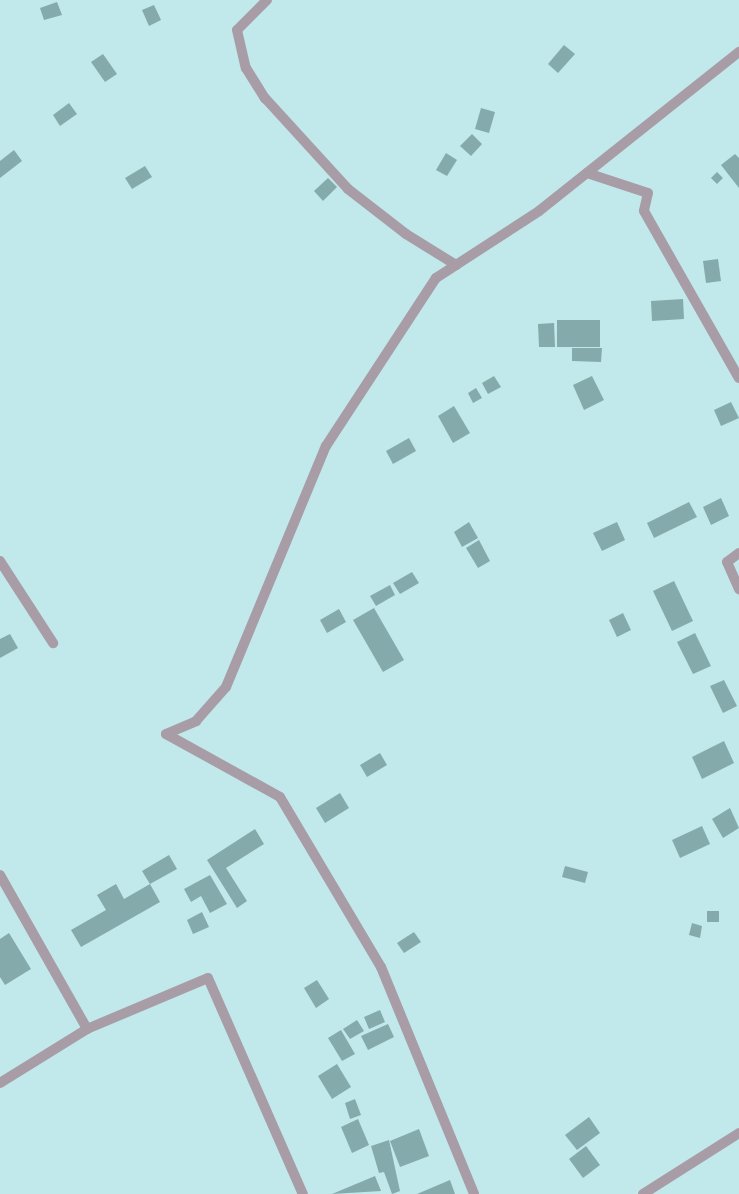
<!DOCTYPE html>
<html>
<head>
<meta charset="utf-8">
<style>
	body { margin:0 }
	#map { position:relative; width:739px; height:1194px; overflow:hidden; background:#c1e8ea; font-family:"PT Serif",serif }
	div>[style] { position:absolute }
	[style*='--x'] { left:calc(var(--x)*1px); top:calc(var(--y)*1px); width:calc(var(--w)*1px); rotate:calc(var(--a)*1deg) }
	.building>* { inset:0; background:#85aaac }
	.street>* { height:10px; margin:-5px; padding:0 5px; transform-origin:5px; border-radius:5px; background:#a89da6 }
	span { translate:-50% -50%; white-space:nowrap; text-align:center; line-height:1.15; -webkit-text-stroke:4px #cef6f8; paint-order:stroke }
</style>
</head>
<body>
<div id="map">
	<div class="building">
		<div style="clip-path:polygon(57px 2px,62px 15px,44px 20px,40px 8px)"></div>
		<div style="clip-path:polygon(154px 5px,161px 20px,149px 26px,142px 10px)"></div>
		<div style="clip-path:polygon(564px 45px,575px 54px,558px 73px,548px 64px)"></div>
		<div style="clip-path:polygon(103px 54px,117px 74px,105px 82px,91px 62px)"></div>
		<div style="clip-path:polygon(69px 103px,77px 114px,60px 126px,53px 115px)"></div>
		<div style="clip-path:polygon(481px 108px,495px 112px,489px 133px,475px 129px)"></div>
		<div style="clip-path:polygon(472px 134px,482px 144px,471px 156px,460px 146px)"></div>
		<div style="clip-path:polygon(14px 150px,22px 161px,0 178px,0 161px)"></div>
		<div style="clip-path:polygon(446px 153px,457px 160px,447px 176px,436px 170px)"></div>
		<div style="clip-path:polygon(735px 154px,739px 158px,739px 188px,721px 165px)"></div>
		<div style="clip-path:polygon(145px 166px,152px 177px,132px 189px,125px 178px)"></div>
		<div style="clip-path:polygon(717px 172px,723px 178px,717px 184px,711px 178px)"></div>
		<div style="clip-path:polygon(328px 178px,337px 187px,323px 201px,314px 191px)"></div>
		<div style="clip-path:polygon(718px 259px,721px 281px,706px 283px,703px 261px)"></div>
		<div style="clip-path:polygon(683px 299px,684px 319px,652px 321px,651px 301px)"></div>
		<div style="clip-path:polygon(557px 320px,600px 320px,600px 347px,557px 347px)"></div>
		<div style="clip-path:polygon(554px 323px,555px 347px,539px 347px,538px 324px)"></div>
		<div style="clip-path:polygon(572px 348px,602px 348px,601px 362px,572px 361px)"></div>
		<div style="clip-path:polygon(494px 376px,501px 387px,488px 394px,482px 383px)"></div>
		<div style="clip-path:polygon(592px 376px,604px 400px,584px 410px,573px 385px)"></div>
		<div style="clip-path:polygon(476px 388px,482px 398px,473px 403px,468px 393px)"></div>
		<div style="clip-path:polygon(731px 402px,739px 418px,721px 426px,714px 410px)"></div>
		<div style="clip-path:polygon(454px 406px,470px 433px,453px 443px,438px 416px)"></div>
		<div style="clip-path:polygon(409px 438px,416px 451px,393px 464px,386px 451px)"></div>
		<div style="clip-path:polygon(721px 498px,729px 516px,711px 525px,703px 507px)"></div>
		<div style="clip-path:polygon(689px 502px,697px 517px,654px 538px,647px 523px)"></div>
		<div style="clip-path:polygon(469px 522px,478px 538px,462px 547px,454px 532px)"></div>
		<div style="clip-path:polygon(617px 522px,625px 540px,602px 551px,593px 533px)"></div>
		<div style="clip-path:polygon(479px 540px,490px 561px,478px 568px,466px 548px)"></div>
		<div style="clip-path:polygon(412px 572px,419px 583px,400px 594px,393px 583px)"></div>
		<div style="clip-path:polygon(674px 581px,693px 621px,672px 631px,653px 591px)"></div>
		<div style="clip-path:polygon(390px 585px,395px 595px,376px 606px,370px 596px)"></div>
		<div style="clip-path:polygon(374px 608px,404px 660px,383px 672px,353px 620px)"></div>
		<div style="clip-path:polygon(339px 609px,346px 622px,327px 633px,320px 620px)"></div>
		<div style="clip-path:polygon(623px 613px,631px 630px,617px 637px,609px 620px)"></div>
		<div style="clip-path:polygon(695px 633px,711px 666px,693px 674px,677px 642px)"></div>
		<div style="clip-path:polygon(10px 634px,18px 648px,0 658px,0 639px)"></div>
		<div style="clip-path:polygon(724px 680px,737px 706px,723px 713px,710px 686px)"></div>
		<div style="clip-path:polygon(724px 741px,734px 763px,702px 779px,692px 757px)"></div>
		<div style="clip-path:polygon(380px 753px,387px 765px,367px 777px,360px 765px)"></div>
		<div style="clip-path:polygon(340px 793px,349px 808px,325px 823px,316px 808px)"></div>
		<div style="clip-path:polygon(730px 808px,739px 828px,723px 838px,712px 819px)"></div>
		<div style="clip-path:polygon(702px 826px,710px 844px,680px 858px,672px 840px)"></div>
		<div style="clip-path:polygon(255px 829px,264px 844px,226px 868px,247px 901px,237px 908px,207px 860px)"></div>
		<div style="clip-path:polygon(169px 855px,177px 869px,150px 884px,160px 902px,81px 947px,71px 930px,106px 910px,97px 895px,116px 884px,124px 899px,150px 884px,142px 871px)"></div>
		<div style="clip-path:polygon(565px 866px,588px 872px,585px 883px,562px 877px)"></div>
		<div style="clip-path:polygon(210px 875px,227px 904px,210px 913px,201px 896px,191px 902px,184px 889px)"></div>
		<div style="clip-path:polygon(707px 911px,719px 911px,719px 922px,707px 922px)"></div>
		<div style="clip-path:polygon(202px 912px,209px 927px,193px 934px,187px 920px)"></div>
		<div style="clip-path:polygon(692px 923px,702px 926px,700px 938px,689px 935px)"></div>
		<div style="clip-path:polygon(414px 932px,421px 942px,404px 953px,397px 943px)"></div>
		<div style="clip-path:polygon(9px 933px,31px 969px,5px 985px,0 977px,0 939px)"></div>
		<div style="clip-path:polygon(317px 980px,329px 999px,316px 1008px,304px 988px)"></div>
		<div style="clip-path:polygon(380px 1010px,385px 1022px,369px 1029px,364px 1017px)"></div>
		<div style="clip-path:polygon(357px 1020px,364px 1031px,350px 1039px,343px 1029px)"></div>
		<div style="clip-path:polygon(388px 1024px,394px 1037px,368px 1050px,361px 1036px)"></div>
		<div style="clip-path:polygon(341px 1030px,355px 1054px,342px 1061px,328px 1038px)"></div>
		<div style="clip-path:polygon(337px 1064px,351px 1087px,332px 1099px,318px 1076px)"></div>
		<div style="clip-path:polygon(355px 1099px,361px 1115px,350px 1119px,345px 1103px)"></div>
		<div style="clip-path:polygon(589px 1117px,600px 1133px,577px 1150px,565px 1135px)"></div>
		<div style="clip-path:polygon(358px 1119px,369px 1145px,352px 1153px,341px 1127px)"></div>
		<div style="clip-path:polygon(419px 1129px,429px 1156px,400px 1167px,390px 1141px)"></div>
		<div style="clip-path:polygon(389px 1140px,400px 1191px,392px 1194px,384px 1172px,379px 1173px,371px 1146px)"></div>
		<div style="clip-path:polygon(586px 1146px,600px 1165px,583px 1178px,569px 1159px)"></div>
		<div style="clip-path:polygon(375px 1176px,381px 1191px,332px 1194px)"></div>
		<div style="clip-path:polygon(450px 1180px,455px 1194px,417px 1194px)"></div>
	</div>
	<div class="street">
		<div style="--x:267;--y:0;--w:42;--a:135"></div>
		<div style="--x:237;--y:30;--w:39;--a:77"></div>
		<div style="--x:246;--y:68;--w:36;--a:58"></div>
		<div style="--x:265;--y:98;--w:123;--a:47.6"></div>
		<div style="--x:348;--y:189;--w:73;--a:37.8"></div>
		<div style="--x:406;--y:234;--w:59;--a:31.8"></div>
		<div style="--x:587;--y:173;--w:64;--a:18.2"></div>
		<div style="--x:648;--y:193;--w:18;--a:103"></div>
		<div style="--x:644;--y:211;--w:192;--a:60.4"></div>
		<div style="--x:739;--y:553;--w:15;--a:143"></div>
		<div style="--x:727;--y:562;--w:30;--a:66"></div>
		<div style="--x:0;--y:561;--w:98;--a:57.1"></div>
		<div style="--x:166;--y:734;--w:33;--a:-23"></div>
		<div style="--x:196;--y:721;--w:45;--a:-48.6"></div>
		<div style="--x:226;--y:687;--w:261;--a:-67.5"></div>
		<div style="--x:326;--y:446;--w:201;--a:-56.8"></div>
		<div style="--x:436;--y:278;--w:123;--a:-33"></div>
		<div style="--x:539;--y:211;--w:256;--a:-38.5"></div>
		<div style="--x:166;--y:734;--w:130;--a:28.9"></div>
		<div style="--x:280;--y:797;--w:198;--a:59.3"></div>
		<div style="--x:381;--y:967;--w:245;--a:67.7"></div>
		<div style="--x:0;--y:875;--w:177;--a:60.5"></div>
		<div style="--x:0;--y:1083;--w:102;--a:-31.8"></div>
		<div style="--x:87;--y:1029;--w:131;--a:-22.9"></div>
		<div style="--x:208;--y:978;--w:236;--a:66.3"></div>
		<div style="--x:643;--y:1194;--w:114;--a:-32.4"></div>
	</div>
</div>
</body>
</html>
